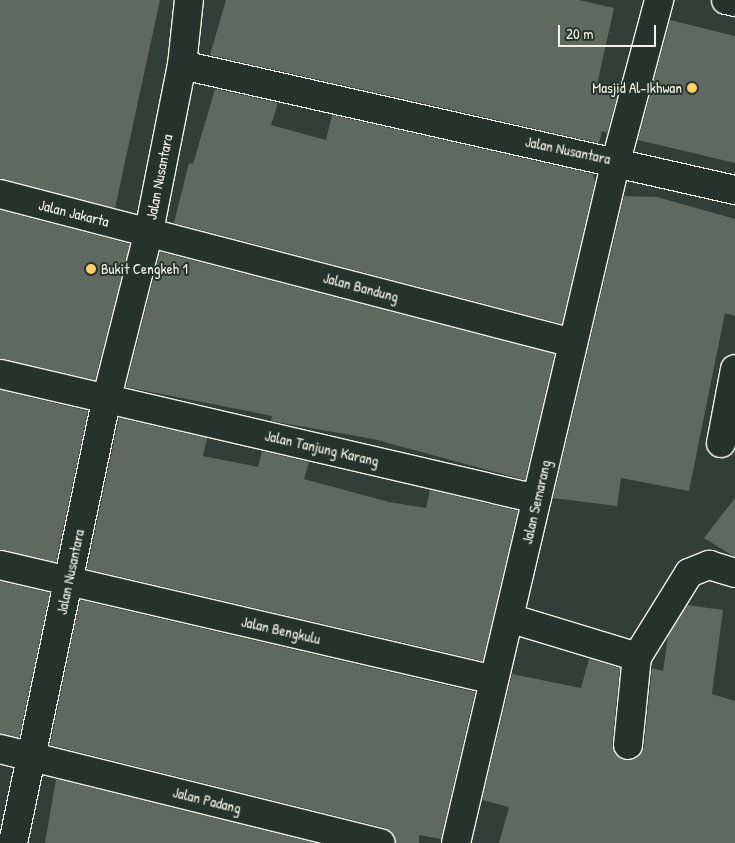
<!DOCTYPE html>
<html>
<head>
<meta charset="utf-8">
<style>
	body { margin:0 }
	#map { position:relative; width:735px; height:843px; overflow:hidden; background:#323e38; font-family:"Patrick Hand",sans-serif }
	div>[style] { position:absolute }
	[style*='--x'] { left:calc(var(--x)*1px); top:calc(var(--y)*1px); width:calc(var(--w)*1px); rotate:calc(var(--a)*1deg) }
	.building>* { inset:0; background:#5f6861 }
	.roads { filter:drop-shadow(1px 0 #f4f1e8) drop-shadow(-1px 0 #f4f1e8) drop-shadow(0 1px #f4f1e8) drop-shadow(0 -1px #f4f1e8) }
	.minor>* { height:28px; margin:-14px; padding:0 14px; transform-origin:14px; border-radius:14px; background:#26332d }
	.dots>* { width:14px; height:14px; translate:-50% -50%; box-sizing:border-box; border:2px solid #26332d; border-radius:50% }
	span { translate:-50% -50%; white-space:nowrap; text-align:center; line-height:1.15; -webkit-text-stroke:4px #26332d; paint-order:stroke }
	.poi-label { font-size:15px; color:#f4f1e8 }
	.right { translate:-100% -50%; text-align:right }
	.left { translate:0 -50%; text-align:left }
	.street-label { font-size:15px; color:#f4f1e8 }
	.scale { position:absolute; left:558px; top:25px; width:98px; height:22px; box-sizing:border-box; border:2px solid #f4f1e8; border-top:0; padding-left:6px; font-size:15px; line-height:18px; white-space:nowrap; color:#f4f1e8; -webkit-text-stroke:4px #26332d; paint-order:stroke }
</style>
</head>
<body>
<div id="map">
	<div class="building">
		<div style="clip-path:polygon(0 0,160px 0,115px 208px,0 179px)"></div>
		<div style="clip-path:polygon(226px 0,579px 0,614px 8px,597px 85px,619px 90px,607px 133px,602px 131px,599px 143px,210px 55px)"></div>
		<div style="clip-path:polygon(670px 20px,735px 36px,735px 163px,638px 140px)"></div>
		<div style="clip-path:polygon(215px 89px,278px 103px,271px 125px,326px 140px,332px 115px,593px 174px,595px 182px,562px 324px,174px 223px,189px 163px,193px 164px)"></div>
		<div style="clip-path:polygon(624px 196px,657px 197px,735px 219px,735px 316px,725px 313px,689px 491px,621px 478px,617px 506px,553px 498px)"></div>
		<div style="clip-path:polygon(0 210px,130px 244px,95px 380px,0 359px)"></div>
		<div style="clip-path:polygon(160px 252px,555px 354px,525px 480px,373px 439px,271px 421px,272px 416px,126px 387px)"></div>
		<div style="clip-path:polygon(0 390px,88px 411px,56px 562px,0 550px)"></div>
		<div style="clip-path:polygon(119px 418px,207px 438px,203px 456px,258px 467px,262px 451px,309px 462px,304px 479px,389px 502px,426px 508px,430px 490px,518px 511px,483px 661px,87px 569px)"></div>
		<div style="clip-path:polygon(735px 498px,735px 557px,704px 538px)"></div>
		<div style="clip-path:polygon(0 581px,50px 593px,19px 738px,0 734px)"></div>
		<div style="clip-path:polygon(80px 600px,475px 692px,441px 839px,419px 835px,419px 843px,396px 843px,385px 828px,50px 745px)"></div>
		<div style="clip-path:polygon(687px 605px,723px 610px,712px 694px,735px 701px,735px 843px,499px 843px,509px 807px,482px 800px,512px 674px,581px 688px,589px 659px,620px 668px,612px 744px,619px 758px,634px 759px,644px 747px,652px 668px,663px 671px,668px 636px)"></div>
		<div style="clip-path:polygon(56px 779px,316px 843px,45px 843px)"></div>
	</div>
	<div class="roads">
		<div class="minor">
			<div style="--x:726;--y:0;--w:9;--a:13"></div>
			<div style="--x:182;--y:65;--w:567;--a:12.74"></div>
			<div style="--x:0;--y:194;--w:592;--a:14.58"></div>
			<div style="--x:0;--y:374;--w:551;--a:13.1"></div>
			<div style="--x:721;--y:443;--w:75;--a:-79.3"></div>
			<div style="--x:0;--y:565;--w:507;--a:13.1"></div>
			<div style="--x:509;--y:618;--w:134;--a:16.9"></div>
			<div style="--x:637;--y:657;--w:99;--a:-58.2"></div>
			<div style="--x:689;--y:573;--w:22;--a:-22"></div>
			<div style="--x:709;--y:565;--w:27;--a:17"></div>
			<div style="--x:628;--y:745;--w:88;--a:-84.2"></div>
			<div style="--x:0;--y:749;--w:392;--a:13.9"></div>
			<div style="--x:13;--y:843;--w:456;--a:-78.1"></div>
			<div style="--x:107;--y:397;--w:171;--a:-75.8"></div>
			<div style="--x:149;--y:231;--w:169;--a:-78.8"></div>
			<div style="--x:182;--y:65;--w:65;--a:-83.9"></div>
			<div style="--x:456;--y:843;--w:701;--a:-76.8"></div>
			<div style="--x:616;--y:161;--w:167;--a:-75"></div>
		</div>
	</div>
	<div class="dots">
		<div style="left:692px;top:88px;background:#ffd166"></div>
		<div style="left:91px;top:269px;background:#ffd166"></div>
	</div>
	<div class="poi-label">
		<span class="right" style="left:682px;top:88px">Masjid Al-Ikhwan</span>
		<span class="left" style="left:101px;top:269px">Bukit Cengkeh 1</span>
	</div>
	<div class="street-label">
		<span style="left:568px;top:150px;rotate:12deg">Jalan Nusantara</span>
		<span style="left:159px;top:177px;rotate:-79deg">Jalan Nusantara</span>
		<span style="left:74px;top:213px;rotate:14deg">Jalan Jakarta</span>
		<span style="left:361px;top:287px;rotate:15deg">Jalan Bandung</span>
		<span style="left:322px;top:448px;rotate:13deg">Jalan Tanjung Karang</span>
		<span style="left:536px;top:502px;rotate:-77deg">Jalan Semarang</span>
		<span style="left:70px;top:572px;rotate:-78deg">Jalan Nusantara</span>
		<span style="left:281px;top:630px;rotate:13deg">Jalan Bengkulu</span>
		<span style="left:207px;top:800px;rotate:14deg">Jalan Padang</span>
	</div>
	<div class="scale">20 m</div>
</div>
</body>
</html>
